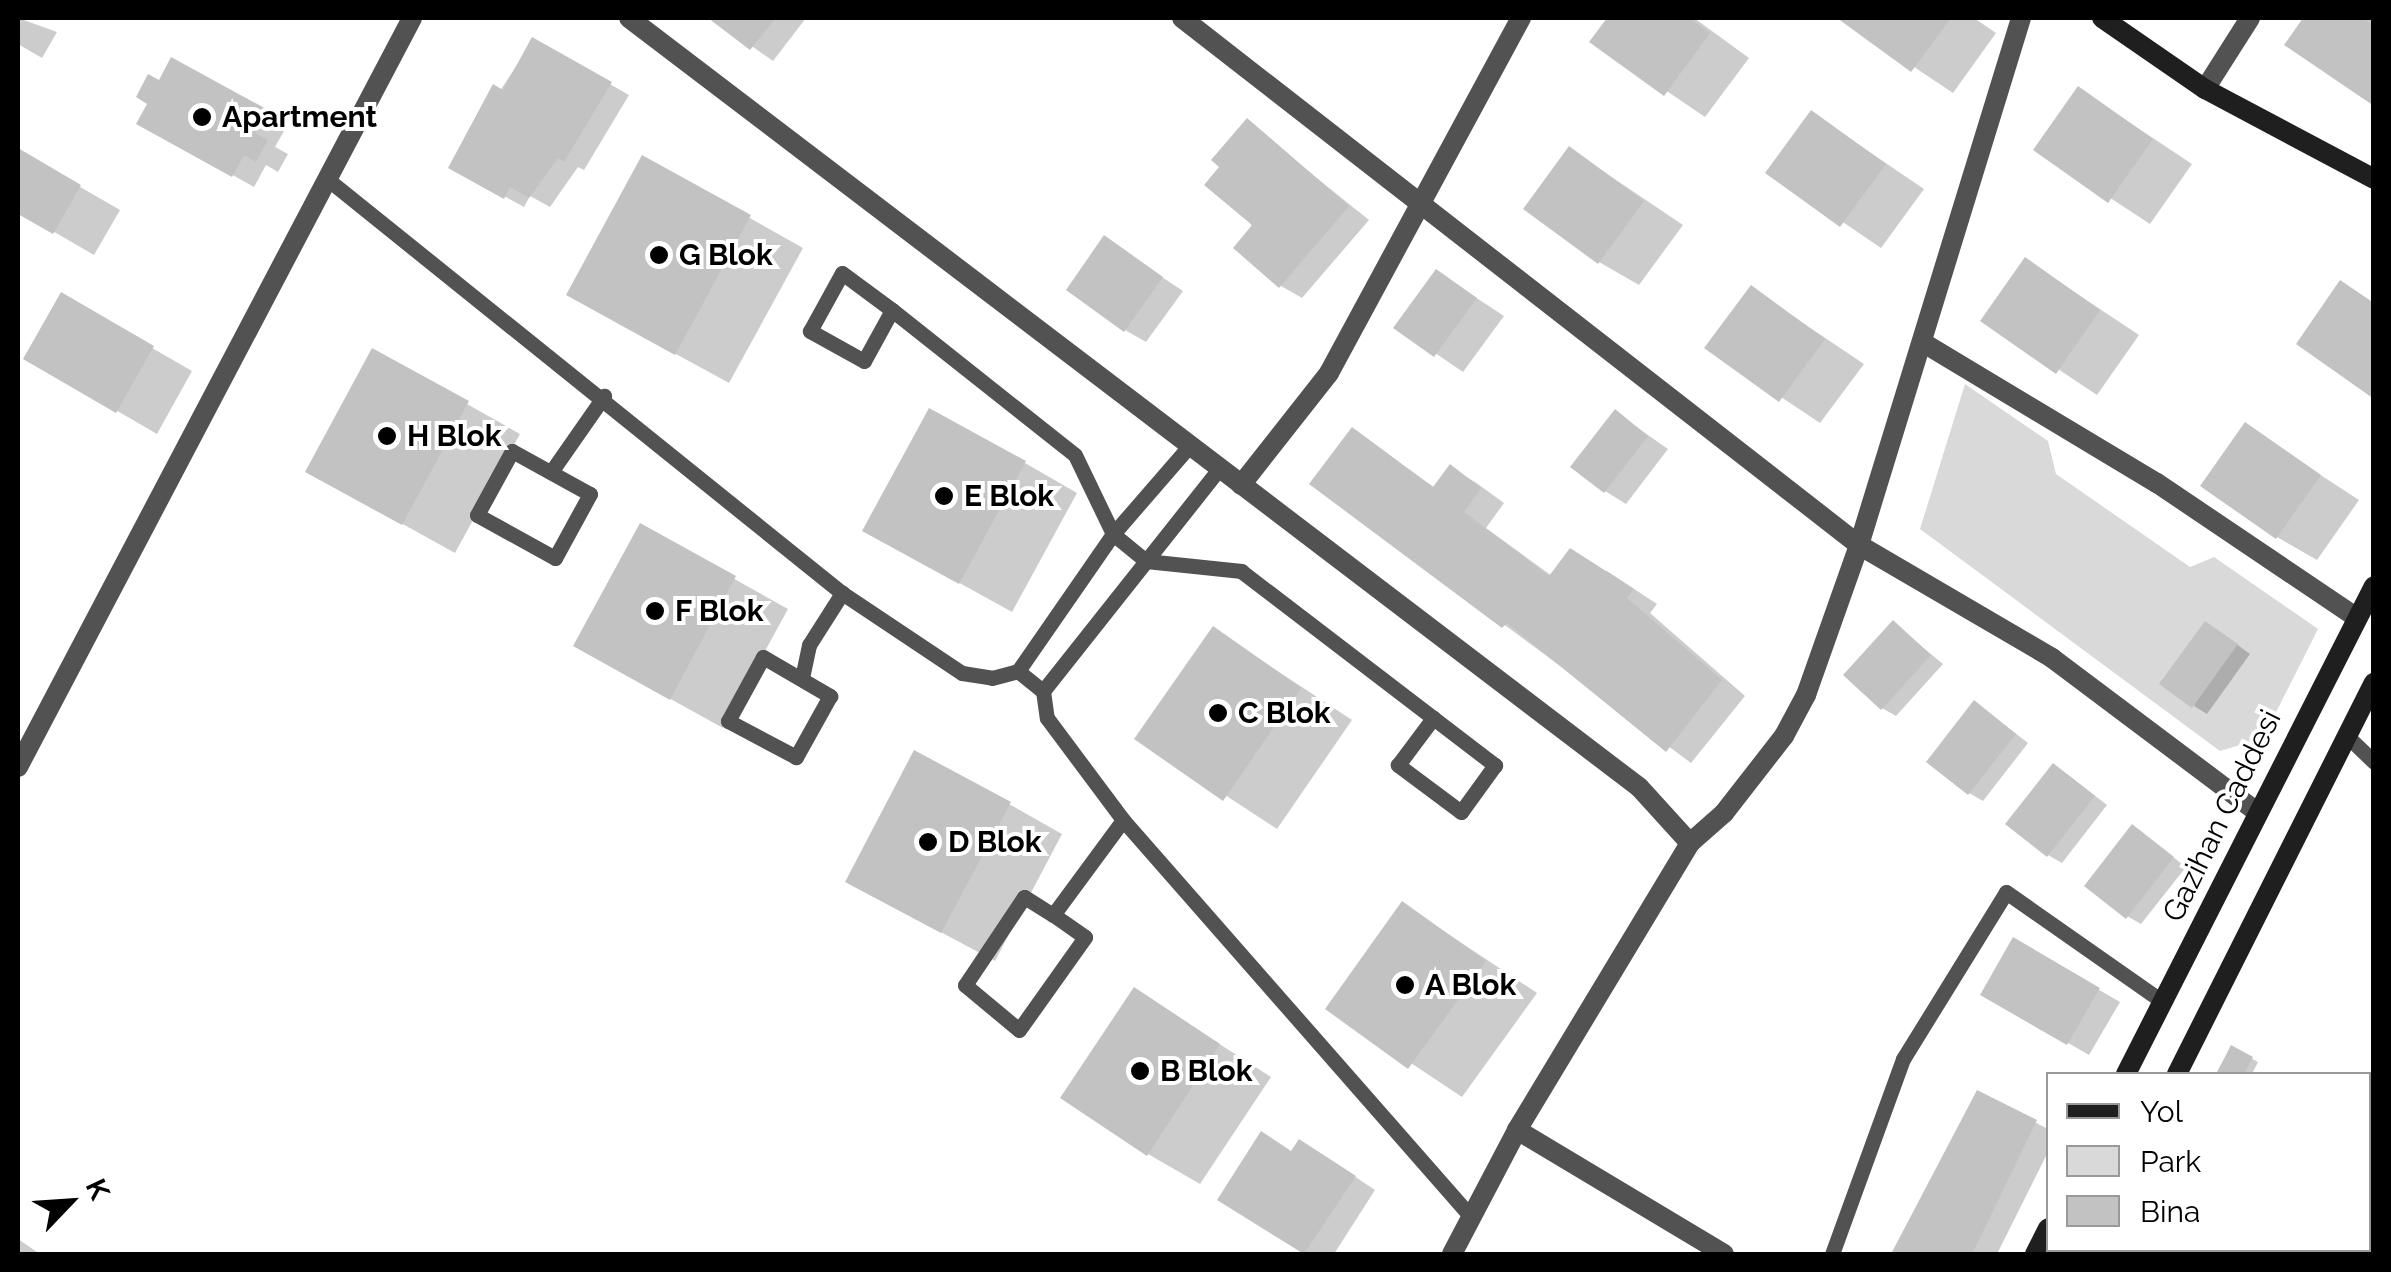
<!DOCTYPE html>
<html>
<head>
<meta charset="utf-8">
<style>
	body { margin:0 }
	#map { position:relative; width:2391px; height:1272px; overflow:hidden; background:#fff; font-family:Raleway,sans-serif }
	div>[style] { position:absolute }
	[style*='--x'] { left:calc(var(--x)*1px); top:calc(var(--y)*1px); width:calc(var(--w)*1px); rotate:calc(var(--a)*1deg) }
	.green>* { inset:0; background:#d9d9d9 }
	.shadow>* { inset:0; background:#0003 }
	.building>* { inset:0; background:#c2c2c2 }
	.lane>* { height:15px; margin:-7.5px; padding:0 7.5px; transform-origin:7.5px; border-radius:7.5px; background:#525252 }
	.street>* { height:20px; margin:-10px; padding:0 10px; transform-origin:10px; border-radius:10px; background:#525252 }
	.secondary>* { height:20px; margin:-10px; padding:0 10px; transform-origin:10px; border-radius:10px; background:#1f1f1f }
	.dots>* { width:28px; height:28px; translate:-50% -50%; box-sizing:border-box; border:5px solid #fff; border-radius:50% }
	span { translate:-50% -50%; white-space:nowrap; text-align:center; line-height:1.15; -webkit-text-stroke:8px #fff; paint-order:stroke }
	.poi-label { font-size:30px; color:#000; font-weight:700 }
	.left { translate:0 -50%; text-align:left }
	.street-label { font-size:30px; color:#000 }
	.frame { position:absolute; inset:0; border:20px solid #000; pointer-events:none }
	.legend { position:absolute; left:2046px; top:1072px; width:325px; height:180px; box-sizing:border-box; background:#fff; border:2px solid #999; margin:0; padding:12px 18px; list-style:none; font-size:30px; color:#000 }
	.legend li { display:flex; align-items:center; gap:20px; height:50px }
	.legend b { width:50px; border:2px solid #999 }
	.north { position:absolute; left:20px; top:1152px; width:100px; height:100px; -webkit-text-stroke:8px #fff; paint-order:stroke; rotate:65deg; font-size:28px; font-weight:700; line-height:40px; text-align:center; color:#000 }
	.north::after { content:''; display:block; margin:auto; width:35px; height:45px; background:#000; clip-path:polygon(50% 0,100% 100%,50% 72%,0 100%) }
</style>
</head>
<body>
<div id="map">
	<div class="green">
		<div style="clip-path:polygon(1965px 384px,2048px 441px,2056px 474px,2190px 567px,2214px 557px,2318px 629px,2263px 738px,2220px 751px,1920px 529px)"></div>
	</div>
	<div class="shadow">
		<div style="clip-path:polygon(18px 18px,57px 32px,42px 58px,18px 44px)"></div>
		<div style="clip-path:polygon(712px 18px,806px 18px,773px 61px)"></div>
		<div style="clip-path:polygon(1610px 18px,1694px 18px,1749px 58px,1705px 117px,1593px 41px)"></div>
		<div style="clip-path:polygon(1841px 18px,1974px 18px,1996px 33px,1953px 93px)"></div>
		<div style="clip-path:polygon(2306px 18px,2374px 19px,2374px 102px,2288px 44px)"></div>
		<div style="clip-path:polygon(533px 40px,629px 95px,584px 170px,578px 167px,550px 207px,530px 196px,524px 207px,451px 167px)"></div>
		<div style="clip-path:polygon(172px 60px,288px 124px,275px 147px,288px 154px,278px 172px,266px 165px,254px 187px,140px 123px)"></div>
		<div style="clip-path:polygon(2079px 89px,2192px 164px,2150px 224px,2037px 150px)"></div>
		<div style="clip-path:polygon(1812px 113px,1924px 189px,1881px 248px,1769px 172px)"></div>
		<div style="clip-path:polygon(1247px 122px,1369px 220px,1302px 298px,1281px 286px,1223px 167px)"></div>
		<div style="clip-path:polygon(1570px 149px,1683px 225px,1639px 285px,1599px 262px)"></div>
		<div style="clip-path:polygon(18px 151px,120px 210px,94px 255px,18px 211px)"></div>
		<div style="clip-path:polygon(643px 158px,803px 248px,729px 383px,621px 324px)"></div>
		<div style="clip-path:polygon(1105px 239px,1183px 291px,1146px 342px,1125px 330px)"></div>
		<div style="clip-path:polygon(2026px 260px,2139px 335px,2097px 395px,1984px 320px)"></div>
		<div style="clip-path:polygon(1437px 272px,1504px 316px,1463px 372px,1397px 327px)"></div>
		<div style="clip-path:polygon(1751px 288px,1864px 364px,1820px 423px,1708px 348px)"></div>
		<div style="clip-path:polygon(62px 296px,192px 371px,157px 434px,26px 358px)"></div>
		<div style="clip-path:polygon(373px 351px,520px 434px,455px 553px,361px 501px)"></div>
		<div style="clip-path:polygon(1615px 412px,1668px 449px,1626px 504px,1605px 491px)"></div>
		<div style="clip-path:polygon(2245px 426px,2359px 500px,2317px 560px,2277px 537px)"></div>
		<div style="clip-path:polygon(1353px 430px,1435px 488px,1450px 468px,1475px 482px,1504px 503px,1486px 528px,1552px 576px,1607px 571px,1657px 604px,1650px 613px,1745px 696px,1691px 763px,1313px 483px)"></div>
		<div style="clip-path:polygon(1025px 463px,1077px 493px,1012px 612px,918px 560px)"></div>
		<div style="clip-path:polygon(641px 527px,788px 609px,723px 728px,629px 676px)"></div>
		<div style="clip-path:polygon(1893px 623px,1943px 664px,1896px 716px,1882px 708px)"></div>
		<div style="clip-path:polygon(1214px 629px,1352px 720px,1277px 829px,1138px 738px)"></div>
		<div style="clip-path:polygon(2220px 632px,2250px 654px,2207px 714px,2194px 706px)"></div>
		<div style="clip-path:polygon(1988px 712px,2028px 743px,1983px 801px,1969px 793px)"></div>
		<div style="clip-path:polygon(2067px 774px,2107px 805px,2062px 863px,2048px 855px)"></div>
		<div style="clip-path:polygon(1009px 804px,1062px 834px,995px 961px,901px 911px)"></div>
		<div style="clip-path:polygon(2146px 836px,2186px 867px,2141px 924px,2127px 916px)"></div>
		<div style="clip-path:polygon(1403px 904px,1537px 993px,1462px 1097px,1328px 1008px)"></div>
		<div style="clip-path:polygon(2014px 941px,2120px 1002px,2089px 1055px,1984px 994px)"></div>
		<div style="clip-path:polygon(1135px 990px,1271px 1077px,1200px 1184px,1148px 1154px)"></div>
		<div style="clip-path:polygon(2232px 1048px,2258px 1062px,2252px 1074px,2219px 1073px)"></div>
		<div style="clip-path:polygon(1978px 1093px,2048px 1129px,2048px 1152px,1997px 1254px,1894px 1254px)"></div>
		<div style="clip-path:polygon(1293px 1153px,1321px 1154px,1375px 1190px,1334px 1254px,1304px 1254px,1220px 1199px)"></div>
		<div style="clip-path:polygon(18px 1239px,40px 1254px,18px 1254px)"></div>
	</div>
	<div class="building">
		<div style="clip-path:polygon(708px 18px,776px 18px,750px 50px)"></div>
		<div style="clip-path:polygon(1607px 18px,1689px 18px,1710px 33px,1664px 96px,1589px 42px)"></div>
		<div style="clip-path:polygon(1837px 18px,1951px 18px,1911px 72px)"></div>
		<div style="clip-path:polygon(2303px 18px,2362px 18px,2374px 25px,2374px 106px,2284px 45px)"></div>
		<div style="clip-path:polygon(532px 37px,612px 82px,564px 162px,558px 158px,529px 198px,510px 187px,504px 199px,448px 168px,493px 84px,503px 90px)"></div>
		<div style="clip-path:polygon(171px 57px,268px 110px,255px 133px,268px 140px,256px 162px,244px 155px,232px 177px,136px 124px,147px 104px,136px 97px,148px 74px,159px 80px)"></div>
		<div style="clip-path:polygon(2078px 86px,2153px 139px,2108px 203px,2033px 150px)"></div>
		<div style="clip-path:polygon(1811px 110px,1886px 164px,1840px 227px,1765px 173px)"></div>
		<div style="clip-path:polygon(1247px 118px,1349px 206px,1279px 288px,1233px 248px,1252px 225px,1204px 185px,1219px 167px,1211px 160px)"></div>
		<div style="clip-path:polygon(1569px 146px,1644px 201px,1598px 264px,1523px 209px)"></div>
		<div style="clip-path:polygon(18px 148px,81px 185px,53px 234px,18px 214px)"></div>
		<div style="clip-path:polygon(642px 155px,751px 215px,675px 355px,566px 295px)"></div>
		<div style="clip-path:polygon(1104px 235px,1163px 277px,1124px 332px,1066px 290px)"></div>
		<div style="clip-path:polygon(2025px 257px,2100px 310px,2056px 374px,1980px 321px)"></div>
		<div style="clip-path:polygon(1436px 269px,1477px 298px,1434px 357px,1393px 328px)"></div>
		<div style="clip-path:polygon(2340px 280px,2374px 303px,2374px 399px,2296px 344px)"></div>
		<div style="clip-path:polygon(1751px 285px,1825px 339px,1779px 402px,1704px 348px)"></div>
		<div style="clip-path:polygon(61px 292px,154px 346px,116px 413px,23px 359px)"></div>
		<div style="clip-path:polygon(372px 348px,469px 401px,402px 525px,305px 472px)"></div>
		<div style="clip-path:polygon(929px 408px,1026px 461px,959px 584px,862px 531px)"></div>
		<div style="clip-path:polygon(1615px 409px,1648px 436px,1604px 493px,1570px 467px)"></div>
		<div style="clip-path:polygon(2245px 422px,2321px 475px,2276px 539px,2200px 486px)"></div>
		<div style="clip-path:polygon(1352px 427px,1433px 487px,1450px 464px,1481px 488px,1464px 512px,1549px 576px,1570px 548px,1634px 589px,1627px 598px,1722px 680px,1666px 752px,1507px 623px,1502px 628px,1309px 484px)"></div>
		<div style="clip-path:polygon(640px 523px,736px 576px,670px 700px,573px 646px)"></div>
		<div style="clip-path:polygon(1893px 620px,1931px 655px,1881px 710px,1843px 675px)"></div>
		<div style="clip-path:polygon(2205px 621px,2238px 644px,2192px 708px,2159px 684px)"></div>
		<div style="clip-path:polygon(1213px 626px,1301px 688px,1223px 801px,1134px 739px)"></div>
		<div style="clip-path:polygon(1974px 700px,2016px 734px,1968px 795px,1926px 762px)"></div>
		<div style="clip-path:polygon(914px 750px,1011px 802px,941px 933px,845px 882px)"></div>
		<div style="clip-path:polygon(2053px 763px,2095px 796px,2047px 857px,2005px 824px)"></div>
		<div style="clip-path:polygon(2132px 824px,2174px 857px,2126px 919px,2084px 886px)"></div>
		<div style="clip-path:polygon(1402px 901px,1486px 961px,1408px 1069px,1325px 1009px)"></div>
		<div style="clip-path:polygon(2013px 937px,2100px 988px,2067px 1045px,1980px 995px)"></div>
		<div style="clip-path:polygon(1134px 987px,1220px 1044px,1147px 1156px,1060px 1098px)"></div>
		<div style="clip-path:polygon(2231px 1045px,2253px 1057px,2244px 1074px,2216px 1074px)"></div>
		<div style="clip-path:polygon(1977px 1090px,2037px 1120px,1972px 1254px,1891px 1254px)"></div>
		<div style="clip-path:polygon(1261px 1131px,1291px 1151px,1299px 1139px,1356px 1176px,1304px 1254px,1217px 1200px)"></div>
	</div>
	<div class="lane">
		<div style="--x:326;--y:178;--w:662;--a:38.81"></div>
		<div style="--x:842;--y:593;--w:144;--a:33.7"></div>
		<div style="--x:962;--y:673;--w:30;--a:9"></div>
		<div style="--x:992;--y:678;--w:27;--a:-15"></div>
		<div style="--x:1018;--y:671;--w:32;--a:39"></div>
		<div style="--x:1043;--y:691;--w:27;--a:82"></div>
		<div style="--x:1047;--y:718;--w:127;--a:53.3"></div>
		<div style="--x:1123;--y:820;--w:529;--a:48.75"></div>
		<div style="--x:892;--y:310;--w:58;--a:118.8"></div>
		<div style="--x:864;--y:361;--w:62;--a:-150.9"></div>
		<div style="--x:810;--y:331;--w:66;--a:-61.1"></div>
		<div style="--x:842;--y:273;--w:62;--a:36.5"></div>
		<div style="--x:892;--y:310;--w:233;--a:38.4"></div>
		<div style="--x:1075;--y:455;--w:88;--a:64.3"></div>
		<div style="--x:1113;--y:534;--w:43;--a:39.3"></div>
		<div style="--x:1146;--y:561;--w:96;--a:6"></div>
		<div style="--x:1241;--y:571;--w:320;--a:37.4"></div>
		<div style="--x:1495;--y:765;--w:58;--a:125.9"></div>
		<div style="--x:1461;--y:812;--w:79;--a:-143.3"></div>
		<div style="--x:1398;--y:765;--w:59;--a:-53.3"></div>
		<div style="--x:512;--y:451;--w:89;--a:28.9"></div>
		<div style="--x:590;--y:494;--w:73;--a:118.7"></div>
		<div style="--x:555;--y:558;--w:89;--a:-151.1"></div>
		<div style="--x:477;--y:515;--w:73;--a:-61.3"></div>
		<div style="--x:551;--y:472;--w:93;--a:-55.1"></div>
		<div style="--x:763;--y:657;--w:78;--a:30.2"></div>
		<div style="--x:830;--y:696;--w:70;--a:119.1"></div>
		<div style="--x:796;--y:757;--w:77;--a:-152.1"></div>
		<div style="--x:728;--y:721;--w:73;--a:-61.3"></div>
		<div style="--x:1018;--y:671;--w:167;--a:-55.3"></div>
		<div style="--x:1113;--y:534;--w:118;--a:-49.1"></div>
		<div style="--x:802;--y:678;--w:34;--a:-78"></div>
		<div style="--x:809;--y:645;--w:62;--a:-57.6"></div>
		<div style="--x:1043;--y:691;--w:285;--a:-51.6"></div>
		<div style="--x:2346;--y:735;--w:39;--a:44"></div>
		<div style="--x:1053;--y:915;--w:34;--a:-148"></div>
		<div style="--x:1024;--y:897;--w:106;--a:123.8"></div>
		<div style="--x:965;--y:985;--w:70;--a:39.8"></div>
		<div style="--x:1019;--y:1030;--w:114;--a:-54.6"></div>
		<div style="--x:1085;--y:937;--w:39;--a:-145"></div>
		<div style="--x:1053;--y:915;--w:118;--a:-53.6"></div>
		<div style="--x:1832;--y:1254;--w:208;--a:-70"></div>
		<div style="--x:1903;--y:1059;--w:196;--a:-58.3"></div>
		<div style="--x:2006;--y:892;--w:192;--a:35"></div>
	</div>
	<div class="street">
		<div style="--x:629;--y:18;--w:1269;--a:37.29"></div>
		<div style="--x:1639;--y:787;--w:76;--a:47.7"></div>
		<div style="--x:1182;--y:18;--w:858;--a:37.9"></div>
		<div style="--x:1859;--y:545;--w:224;--a:30.3"></div>
		<div style="--x:2052;--y:658;--w:256;--a:36.9"></div>
		<div style="--x:2205;--y:89;--w:84;--a:-57.6"></div>
		<div style="--x:1922;--y:342;--w:274;--a:31"></div>
		<div style="--x:2157;--y:483;--w:241;--a:34"></div>
		<div style="--x:1241;--y:485;--w:142;--a:-51.8"></div>
		<div style="--x:1329;--y:373;--w:404;--a:-61.6"></div>
		<div style="--x:18;--y:767;--w:846;--a:-62.25"></div>
		<div style="--x:1517;--y:1130;--w:241;--a:30.9"></div>
		<div style="--x:1452;--y:1254;--w:140;--a:-62.3"></div>
		<div style="--x:1517;--y:1130;--w:335;--a:-58.9"></div>
		<div style="--x:1690;--y:843;--w:45;--a:-41.4"></div>
		<div style="--x:1724;--y:813;--w:98;--a:-52.1"></div>
		<div style="--x:1784;--y:736;--w:47;--a:-61.8"></div>
		<div style="--x:1806;--y:695;--w:159;--a:-70.5"></div>
		<div style="--x:1859;--y:545;--w:551;--a:-72.91"></div>
	</div>
	<div class="secondary">
		<div style="--x:2102;--y:18;--w:125;--a:34.6"></div>
		<div style="--x:2205;--y:89;--w:191;--a:28"></div>
		<div style="--x:2126;--y:1074;--w:547;--a:-63.06"></div>
		<div style="--x:2177;--y:1074;--w:438;--a:-63.3"></div>
		<div style="--x:2035;--y:1254;--w:29;--a:-63"></div>
		<div style="--x:2084;--y:1254;--w:5;--a:-53"></div>
	</div>
	<div class="dots">
		<div style="left:202px;top:117px;background:#000"></div>
		<div style="left:659px;top:255px;background:#000"></div>
		<div style="left:387px;top:436px;background:#000"></div>
		<div style="left:944px;top:496px;background:#000"></div>
		<div style="left:655px;top:611px;background:#000"></div>
		<div style="left:1218px;top:713px;background:#000"></div>
		<div style="left:928px;top:842px;background:#000"></div>
		<div style="left:1405px;top:985px;background:#000"></div>
		<div style="left:1140px;top:1071px;background:#000"></div>
	</div>
	<div class="poi-label">
		<span class="left" style="left:222px;top:117px">Apartment</span>
		<span class="left" style="left:679px;top:255px">G Blok</span>
		<span class="left" style="left:407px;top:436px">H Blok</span>
		<span class="left" style="left:964px;top:496px">E Blok</span>
		<span class="left" style="left:675px;top:611px">F Blok</span>
		<span class="left" style="left:1238px;top:713px">C Blok</span>
		<span class="left" style="left:948px;top:842px">D Blok</span>
		<span class="left" style="left:1425px;top:985px">A Blok</span>
		<span class="left" style="left:1160px;top:1071px">B Blok</span>
	</div>
	<div class="street-label">
		<span style="left:2222px;top:816px;rotate:-64deg">Gazihan Caddesi</span>
	</div>
	<div class="frame"></div>
	<ul class="legend">
	<li><b style="height:12px;background:#1f1f1f"></b>Yol</li>
	<li><b style="height:28px;background:#d9d9d9"></b>Park</li>
	<li><b style="height:28px;background:#c2c2c2"></b>Bina</li>
	</ul>
	<div class="north">K</div>
</div>
</body>
</html>
